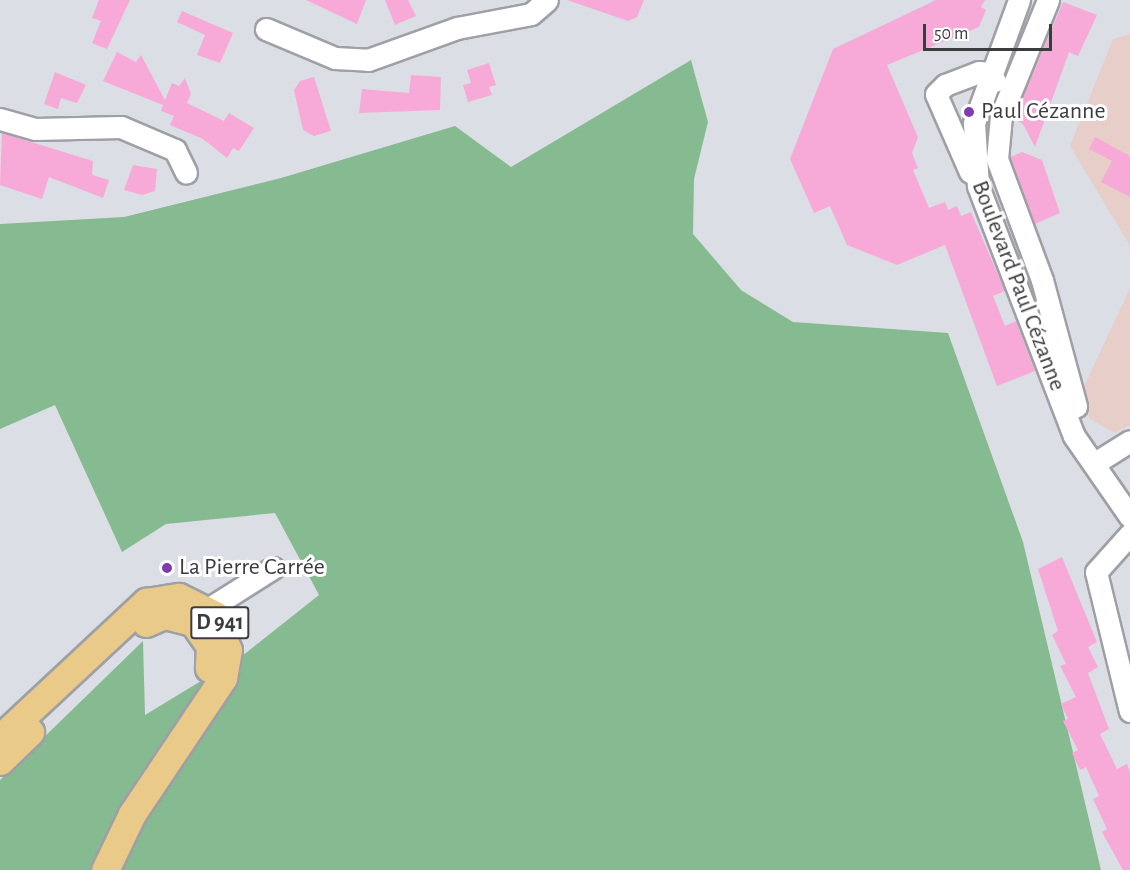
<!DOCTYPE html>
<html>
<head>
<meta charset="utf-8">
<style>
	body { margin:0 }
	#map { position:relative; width:1130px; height:870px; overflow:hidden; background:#dcdee5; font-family:"Alegreya Sans",sans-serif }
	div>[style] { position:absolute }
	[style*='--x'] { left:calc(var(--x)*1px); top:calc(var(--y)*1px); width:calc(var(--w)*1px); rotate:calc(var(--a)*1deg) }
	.industrial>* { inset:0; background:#e7cec8 }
	.green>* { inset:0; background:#86bb92 }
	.building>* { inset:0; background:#f7aad7 }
	.roads { filter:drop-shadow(2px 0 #9ea0a6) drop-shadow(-2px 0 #9ea0a6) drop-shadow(0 2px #9ea0a6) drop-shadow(0 -2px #9ea0a6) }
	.minor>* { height:21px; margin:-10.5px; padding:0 10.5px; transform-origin:10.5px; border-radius:10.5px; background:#fff }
	.major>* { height:27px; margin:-13.5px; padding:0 13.5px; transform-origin:13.5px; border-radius:13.5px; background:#e9ca88 }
	.dots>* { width:16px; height:16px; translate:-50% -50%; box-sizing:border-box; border:3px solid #fff; border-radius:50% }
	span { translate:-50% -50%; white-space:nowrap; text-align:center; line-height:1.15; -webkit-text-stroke:6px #fff; paint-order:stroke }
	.shield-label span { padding:2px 4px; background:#fff; border:2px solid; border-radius:4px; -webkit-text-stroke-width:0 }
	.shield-label { font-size:22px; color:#3c3c3f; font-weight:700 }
	.poi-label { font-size:24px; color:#3c3c3f }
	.left { translate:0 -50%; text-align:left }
	.street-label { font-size:24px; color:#3c3c3f }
	.scale { position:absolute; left:923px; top:24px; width:129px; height:27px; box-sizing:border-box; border:3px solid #3c3c3f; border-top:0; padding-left:8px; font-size:18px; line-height:21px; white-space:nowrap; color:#3c3c3f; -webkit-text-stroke:4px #fff; paint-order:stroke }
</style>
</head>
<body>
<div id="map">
	<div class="industrial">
		<div style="clip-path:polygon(1130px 34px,1130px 257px,1129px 244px,1070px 146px,1113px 39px)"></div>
		<div style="clip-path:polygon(1130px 288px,1130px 425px,1115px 433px,1090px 419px,1082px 391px)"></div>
	</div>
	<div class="green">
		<div style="clip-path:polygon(691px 60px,708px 122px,694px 179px,693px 234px,741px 290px,793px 322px,948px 333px,1023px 542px,1101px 870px,0 870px,0 780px,143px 641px,145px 715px,242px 656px,319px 595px,275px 513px,166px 524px,122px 552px,55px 405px,0 429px,0 224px,124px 217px,281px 178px,455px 126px,511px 167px)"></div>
	</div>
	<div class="building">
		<div style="clip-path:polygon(99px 0,130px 0,107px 49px,92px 43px,101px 21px,92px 18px)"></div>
		<div style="clip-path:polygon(306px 0,366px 0,357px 24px)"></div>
		<div style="clip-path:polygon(385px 0,408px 0,416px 16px,395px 25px)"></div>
		<div style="clip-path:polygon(567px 0,644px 0,637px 17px,628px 21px)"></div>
		<div style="clip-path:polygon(936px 0,985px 0,981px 7px,986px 10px,979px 27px,887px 65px,918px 137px,912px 153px,918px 168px,913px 170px,929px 208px,945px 202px,948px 210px,957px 206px,961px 216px,971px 212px,1005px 291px,993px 296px,1005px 326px,1016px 321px,1035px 371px,997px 386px,945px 245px,897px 265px,847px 245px,830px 206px,814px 213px,790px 159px,833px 49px)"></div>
		<div style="clip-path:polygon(1063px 2px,1097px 15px,1078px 56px,1069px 52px,1035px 147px,1023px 124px,1014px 119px)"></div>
		<div style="clip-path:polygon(182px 11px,233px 33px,220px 63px,197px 55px,205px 35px,177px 22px)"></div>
		<div style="clip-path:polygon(117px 52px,136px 62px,141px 55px,165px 100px,172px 83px,179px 86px,185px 78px,191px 94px,187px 103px,224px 121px,229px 113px,254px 128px,239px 151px,233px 148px,227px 158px,203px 139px,170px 125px,174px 116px,161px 111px,163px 105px,103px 81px)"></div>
		<div style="clip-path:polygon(489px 63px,496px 85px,489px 87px,492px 95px,468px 102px,463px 85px,471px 83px,467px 70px)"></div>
		<div style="clip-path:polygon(55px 72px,86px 85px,77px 103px,61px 98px,58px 109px,44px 104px)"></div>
		<div style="clip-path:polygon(411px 75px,441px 77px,440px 110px,359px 113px,362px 89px,409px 93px)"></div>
		<div style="clip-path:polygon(314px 77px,331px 131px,314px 136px,303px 130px,294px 90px,300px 81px)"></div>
		<div style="clip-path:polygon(2px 133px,93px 161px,92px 175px,109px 180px,103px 198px,49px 177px,42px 199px,0 185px)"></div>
		<div style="clip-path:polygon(1095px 137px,1130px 156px,1130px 197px,1101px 182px,1112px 161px,1089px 149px)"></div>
		<div style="clip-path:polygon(1022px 152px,1042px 160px,1060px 213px,1035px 224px,1010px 157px)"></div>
		<div style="clip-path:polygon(133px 165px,157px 169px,155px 191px,142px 195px,124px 190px)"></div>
		<div style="clip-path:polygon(1062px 557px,1097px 642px,1088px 647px,1098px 667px,1088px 673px,1109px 729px,1100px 734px,1117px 769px,1127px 764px,1130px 772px,1130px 870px,1123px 870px,1102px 832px,1107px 829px,1093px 799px,1099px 796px,1086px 767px,1080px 770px,1072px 753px,1078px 750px,1063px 721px,1068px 719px,1061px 704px,1076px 697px,1060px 666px,1066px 664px,1052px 635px,1058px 631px,1038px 569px)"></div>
	</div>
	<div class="roads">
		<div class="minor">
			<div style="--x:1019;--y:0;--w:131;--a:110.1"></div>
			<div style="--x:974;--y:123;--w:63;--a:86.4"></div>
			<div style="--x:978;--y:186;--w:268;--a:69"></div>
			<div style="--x:1074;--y:436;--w:98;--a:55.3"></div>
			<div style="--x:1048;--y:0;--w:125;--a:112.1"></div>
			<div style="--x:1001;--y:116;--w:43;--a:95.3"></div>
			<div style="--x:997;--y:159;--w:129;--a:69.6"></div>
			<div style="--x:1042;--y:280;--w:131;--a:74.9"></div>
			<div style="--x:266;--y:29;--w:75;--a:22.8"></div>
			<div style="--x:335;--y:58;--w:33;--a:3"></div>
			<div style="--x:368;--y:60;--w:95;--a:-19.8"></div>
			<div style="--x:457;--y:28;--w:75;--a:-10.7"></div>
			<div style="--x:531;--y:14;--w:21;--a:-41"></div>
			<div style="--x:0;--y:119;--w:36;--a:16"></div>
			<div style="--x:35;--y:129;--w:86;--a:-1.3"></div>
			<div style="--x:121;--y:127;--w:59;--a:23.1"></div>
			<div style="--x:175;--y:150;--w:25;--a:64"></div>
			<div style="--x:970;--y:172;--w:85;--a:-113.6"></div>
			<div style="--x:936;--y:94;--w:13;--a:-45"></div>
			<div style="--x:945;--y:85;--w:36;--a:-21"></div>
			<div style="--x:979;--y:72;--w:10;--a:6"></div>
			<div style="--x:989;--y:73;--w:10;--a:53"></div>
			<div style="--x:1095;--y:463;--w:41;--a:-32.2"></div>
			<div style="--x:1130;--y:534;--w:51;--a:131.8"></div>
			<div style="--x:1096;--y:572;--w:143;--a:76.3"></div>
			<div style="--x:208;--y:609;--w:77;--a:-32.2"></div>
		</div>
		<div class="major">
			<div style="--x:146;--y:623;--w:20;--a:-24"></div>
			<div style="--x:164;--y:615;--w:30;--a:14"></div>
			<div style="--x:193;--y:622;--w:29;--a:55"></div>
			<div style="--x:210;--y:646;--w:22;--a:93"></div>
			<div style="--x:0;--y:738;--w:200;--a:-43"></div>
			<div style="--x:146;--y:602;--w:33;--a:-9"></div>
			<div style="--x:179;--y:597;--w:40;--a:26.6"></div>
			<div style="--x:215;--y:615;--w:37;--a:70"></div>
			<div style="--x:228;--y:650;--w:28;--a:100"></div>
			<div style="--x:223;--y:678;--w:164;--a:123.8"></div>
			<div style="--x:132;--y:814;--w:62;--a:115.7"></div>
			<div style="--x:0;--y:761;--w:42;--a:-44"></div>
		</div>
	</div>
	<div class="dots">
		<div style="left:969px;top:112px;background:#7f3cb0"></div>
		<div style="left:167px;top:568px;background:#7f3cb0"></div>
	</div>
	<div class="shield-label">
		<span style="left:220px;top:623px">D 941</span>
	</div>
	<div class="poi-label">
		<span class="left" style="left:981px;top:112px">Paul Cézanne</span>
		<span class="left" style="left:179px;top:568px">La Pierre Carrée</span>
	</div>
	<div class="street-label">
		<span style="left:1018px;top:286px;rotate:69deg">Boulevard Paul Cézanne</span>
	</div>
	<div class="scale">50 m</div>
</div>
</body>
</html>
